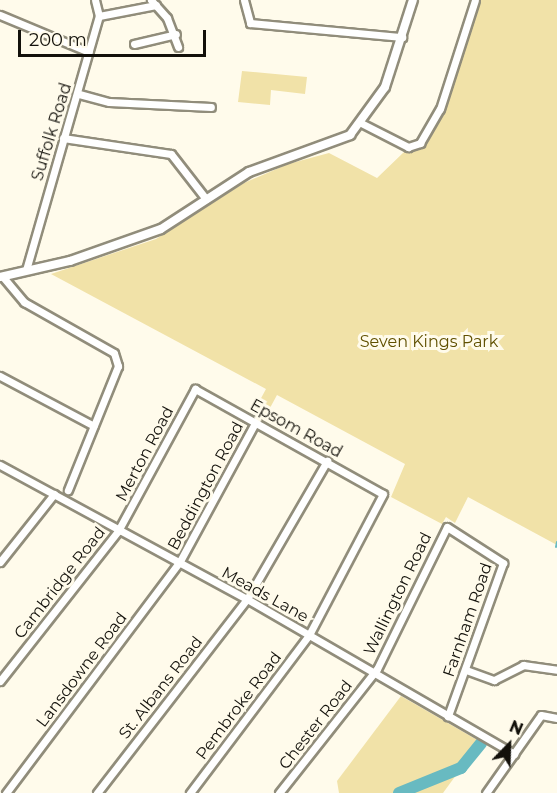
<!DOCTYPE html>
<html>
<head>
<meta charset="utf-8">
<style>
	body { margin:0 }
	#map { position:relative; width:557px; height:793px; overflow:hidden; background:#fffbeb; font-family:Montserrat,sans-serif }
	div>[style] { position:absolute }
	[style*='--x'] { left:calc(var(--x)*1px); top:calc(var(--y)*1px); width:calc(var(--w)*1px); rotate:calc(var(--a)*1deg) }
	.green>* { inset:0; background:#f1e2a8 }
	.stream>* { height:2px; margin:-1px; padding:0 1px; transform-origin:1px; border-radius:1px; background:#68bac1 }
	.river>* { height:12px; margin:-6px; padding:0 6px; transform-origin:6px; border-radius:6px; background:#68bac1 }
	.roads { filter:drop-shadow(2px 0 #918d7b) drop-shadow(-2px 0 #918d7b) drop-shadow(0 2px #918d7b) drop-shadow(0 -2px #918d7b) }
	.minor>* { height:7px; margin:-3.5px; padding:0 3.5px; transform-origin:3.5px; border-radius:3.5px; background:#fff }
	.tertiary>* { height:8px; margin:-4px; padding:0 4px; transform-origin:4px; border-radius:4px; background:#fff }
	span { translate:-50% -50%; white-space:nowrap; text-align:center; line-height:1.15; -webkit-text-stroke:6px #fffbeb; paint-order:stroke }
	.street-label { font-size:16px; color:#13110b }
	.park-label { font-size:16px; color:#605001 }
	.north { position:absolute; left:479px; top:715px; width:60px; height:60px; -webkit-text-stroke:4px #fffbeb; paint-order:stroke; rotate:23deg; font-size:16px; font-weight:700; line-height:24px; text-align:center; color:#13110b }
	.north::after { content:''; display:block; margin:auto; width:21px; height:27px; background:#13110b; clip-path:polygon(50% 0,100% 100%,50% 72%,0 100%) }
	.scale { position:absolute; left:18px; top:30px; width:188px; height:27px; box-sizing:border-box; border:3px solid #13110b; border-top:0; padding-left:8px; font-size:18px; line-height:21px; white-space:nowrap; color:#13110b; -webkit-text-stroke:4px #fffbeb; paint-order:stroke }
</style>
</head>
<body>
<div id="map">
	<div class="green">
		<div style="clip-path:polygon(480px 0,557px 0,557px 545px,468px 497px,455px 523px,446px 517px,442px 524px,391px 497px,405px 464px,277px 395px,264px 419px,253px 413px,266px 389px,51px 274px,156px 239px,244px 183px,288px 164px,329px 153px,377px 178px,404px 152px,422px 147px,444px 110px)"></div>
		<div style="clip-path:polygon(242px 71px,307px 77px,305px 94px,271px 90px,270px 105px,238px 102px)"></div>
		<div style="clip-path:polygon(401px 696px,479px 741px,470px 756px,443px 793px,339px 793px,337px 781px)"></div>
	</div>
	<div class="stream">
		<div style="--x:556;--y:547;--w:5;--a:-79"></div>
	</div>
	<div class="river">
		<div style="--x:399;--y:793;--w:67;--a:-22"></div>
		<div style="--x:461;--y:768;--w:32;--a:-51"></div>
	</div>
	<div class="roads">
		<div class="minor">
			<div style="--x:151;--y:0;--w:24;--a:48"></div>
			<div style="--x:167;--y:18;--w:31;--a:69"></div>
			<div style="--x:244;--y:0;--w:24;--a:75"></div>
			<div style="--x:250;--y:23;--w:153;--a:5.3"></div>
			<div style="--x:0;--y:15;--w:96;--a:22.6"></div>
			<div style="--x:99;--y:16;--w:58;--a:-10.9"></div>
			<div style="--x:134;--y:44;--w:43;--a:-13.4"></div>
			<div style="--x:79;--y:94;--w:31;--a:15"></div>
			<div style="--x:109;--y:102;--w:102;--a:2.8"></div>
			<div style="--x:363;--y:124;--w:51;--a:27.1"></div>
			<div style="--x:408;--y:147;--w:13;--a:-18"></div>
			<div style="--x:420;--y:143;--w:39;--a:-60"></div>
			<div style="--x:440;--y:109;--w:114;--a:-72.2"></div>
			<div style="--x:63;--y:138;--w:109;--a:8.4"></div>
			<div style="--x:171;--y:154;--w:57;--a:52.1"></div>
			<div style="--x:26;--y:270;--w:264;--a:-74"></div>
			<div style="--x:99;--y:16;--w:16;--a:-104"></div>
			<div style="--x:3;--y:277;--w:33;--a:50"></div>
			<div style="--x:24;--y:302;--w:103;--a:29.5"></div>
			<div style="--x:114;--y:353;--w:14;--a:73"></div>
			<div style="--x:118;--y:366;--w:134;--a:112"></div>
			<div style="--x:0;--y:376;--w:106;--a:28"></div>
			<div style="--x:0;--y:465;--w:281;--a:28.5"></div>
			<div style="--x:247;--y:599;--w:309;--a:30.1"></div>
			<div style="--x:0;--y:562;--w:87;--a:-51.5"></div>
			<div style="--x:466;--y:670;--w:30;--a:20"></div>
			<div style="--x:494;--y:680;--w:33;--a:-27"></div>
			<div style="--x:523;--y:665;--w:34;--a:8"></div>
			<div style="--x:0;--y:681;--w:191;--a:-51.8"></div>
			<div style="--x:118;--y:531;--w:162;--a:-61.5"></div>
			<div style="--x:195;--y:389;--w:215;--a:29.2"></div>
			<div style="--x:383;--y:494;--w:159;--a:117.7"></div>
			<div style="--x:309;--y:635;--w:198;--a:127"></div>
			<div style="--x:6;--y:793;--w:288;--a:-53.1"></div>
			<div style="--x:179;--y:563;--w:162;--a:-61.5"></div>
			<div style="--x:97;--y:793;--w:245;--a:-52.3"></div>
			<div style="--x:247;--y:599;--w:160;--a:-59.9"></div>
			<div style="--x:279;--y:793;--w:158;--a:-51.7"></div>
			<div style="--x:377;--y:669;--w:158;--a:-63.8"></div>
			<div style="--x:447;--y:527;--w:67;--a:32.7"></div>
			<div style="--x:503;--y:563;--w:163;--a:109.8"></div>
			<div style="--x:486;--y:793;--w:95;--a:-54.8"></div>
			<div style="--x:541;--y:715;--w:16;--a:11"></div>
		</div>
		<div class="tertiary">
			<div style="--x:0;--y:277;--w:72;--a:-12.9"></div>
			<div style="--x:70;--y:261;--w:96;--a:-19.4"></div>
			<div style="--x:161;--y:229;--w:105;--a:-32.9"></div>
			<div style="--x:249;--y:172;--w:108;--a:-20.1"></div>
			<div style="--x:350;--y:135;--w:59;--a:-53.9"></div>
			<div style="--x:385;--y:87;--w:91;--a:-72.2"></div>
		</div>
	</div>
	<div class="street-label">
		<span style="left:52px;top:132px;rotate:-73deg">Suffolk Road</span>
		<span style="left:296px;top:429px;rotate:29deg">Epsom Road</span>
		<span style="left:145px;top:454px;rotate:-62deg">Merton Road</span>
		<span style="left:206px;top:486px;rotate:-62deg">Beddington Road</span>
		<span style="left:60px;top:583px;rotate:-52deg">Cambridge Road</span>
		<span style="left:398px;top:594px;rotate:-64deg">Wallington Road</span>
		<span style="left:265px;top:595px;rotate:29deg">Meads Lane</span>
		<span style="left:468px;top:620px;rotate:-71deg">Farnham Road</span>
		<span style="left:82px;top:670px;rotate:-53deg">Lansdowne Road</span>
		<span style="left:161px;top:688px;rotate:-52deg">St. Albans Road</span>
		<span style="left:239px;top:706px;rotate:-53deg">Pembroke Road</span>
		<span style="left:316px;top:725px;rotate:-52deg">Chester Road</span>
	</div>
	<div class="park-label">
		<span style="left:429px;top:342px">Seven Kings Park</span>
	</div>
	<div class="north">N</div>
	<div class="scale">200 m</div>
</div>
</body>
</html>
